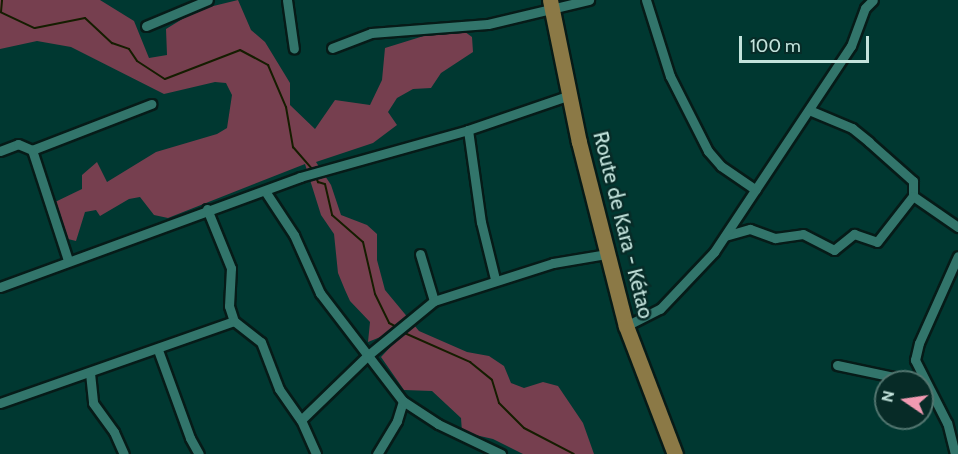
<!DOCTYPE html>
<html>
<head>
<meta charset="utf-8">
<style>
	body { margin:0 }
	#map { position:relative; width:958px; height:454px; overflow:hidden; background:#003831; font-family:Cabin,sans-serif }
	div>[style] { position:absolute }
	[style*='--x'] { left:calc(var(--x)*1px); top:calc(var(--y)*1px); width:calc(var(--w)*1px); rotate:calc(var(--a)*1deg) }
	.green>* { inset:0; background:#763f4f }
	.stream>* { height:2px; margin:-1px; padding:0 1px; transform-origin:1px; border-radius:1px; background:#151d00 }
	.roads { filter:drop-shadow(2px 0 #061b18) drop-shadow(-2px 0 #061b18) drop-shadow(0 2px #061b18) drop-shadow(0 -2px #061b18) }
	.street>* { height:9px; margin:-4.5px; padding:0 4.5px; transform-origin:4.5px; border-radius:4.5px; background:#32756b }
	.primary>* { height:15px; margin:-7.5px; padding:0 7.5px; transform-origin:7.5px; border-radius:7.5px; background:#8b7946 }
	span { translate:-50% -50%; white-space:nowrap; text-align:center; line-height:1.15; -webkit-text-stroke:5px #072b27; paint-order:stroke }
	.street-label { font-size:21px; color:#c3e3dc }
	.north { position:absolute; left:874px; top:370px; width:60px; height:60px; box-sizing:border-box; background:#072b27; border:2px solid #52756f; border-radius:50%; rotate:283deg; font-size:16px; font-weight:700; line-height:24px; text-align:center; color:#c3e3dc }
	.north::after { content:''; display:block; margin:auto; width:21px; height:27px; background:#f19ab2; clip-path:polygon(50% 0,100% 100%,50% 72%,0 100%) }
	.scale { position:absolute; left:739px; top:36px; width:130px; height:27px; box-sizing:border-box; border:3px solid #c3e3dc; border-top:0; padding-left:8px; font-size:18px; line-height:21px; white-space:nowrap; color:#c3e3dc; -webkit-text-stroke:4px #072b27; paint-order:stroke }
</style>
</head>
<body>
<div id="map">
	<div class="green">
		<div style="clip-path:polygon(0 0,100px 0,134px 21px,149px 58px,167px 55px,166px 29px,197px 10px,238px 0,251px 30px,265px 42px,290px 83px,290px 105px,315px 129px,335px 100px,370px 105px,382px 80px,385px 48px,443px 30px,461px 29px,472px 37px,473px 52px,441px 73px,431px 88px,413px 89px,397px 98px,388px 112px,397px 125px,373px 143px,316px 162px,331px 185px,341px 215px,367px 225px,377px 234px,377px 260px,385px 290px,419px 331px,467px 352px,489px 356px,504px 366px,511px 383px,524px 388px,543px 382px,558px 386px,583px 423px,594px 454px,523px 454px,493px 439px,462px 432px,461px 418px,432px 391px,404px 390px,381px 357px,397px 340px,388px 334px,368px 342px,370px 322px,350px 301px,345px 290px,338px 273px,334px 234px,321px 215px,305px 164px,168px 218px,154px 215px,140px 197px,129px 199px,100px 216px,96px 210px,85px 212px,76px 241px,64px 238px,53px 203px,82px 189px,82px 175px,97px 162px,107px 182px,156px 152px,217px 134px,227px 128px,232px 95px,226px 83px,215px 82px,164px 94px,71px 47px,37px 41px,0 49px)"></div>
	</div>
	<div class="stream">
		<div style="--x:0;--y:12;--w:38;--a:25"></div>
		<div style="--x:35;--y:28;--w:51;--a:-11.3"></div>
		<div style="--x:85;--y:18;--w:37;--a:43"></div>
		<div style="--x:112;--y:43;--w:18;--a:19"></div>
		<div style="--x:129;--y:49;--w:14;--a:56"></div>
		<div style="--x:137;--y:61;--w:33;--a:33"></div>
		<div style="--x:165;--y:79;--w:80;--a:-21.1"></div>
		<div style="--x:240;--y:50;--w:32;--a:28"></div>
		<div style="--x:268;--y:65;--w:46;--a:66.8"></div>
		<div style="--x:286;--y:107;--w:41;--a:80.1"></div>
		<div style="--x:293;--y:147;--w:30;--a:49"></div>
		<div style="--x:1;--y:12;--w:12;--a:-85"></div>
		<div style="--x:315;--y:175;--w:8;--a:67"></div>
		<div style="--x:318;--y:182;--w:7;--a:16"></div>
		<div style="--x:325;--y:184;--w:32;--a:77"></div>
		<div style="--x:332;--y:215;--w:41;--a:41.1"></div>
		<div style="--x:363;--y:242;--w:53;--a:77"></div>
		<div style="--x:375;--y:294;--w:32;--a:64"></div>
		<div style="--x:389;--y:323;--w:9;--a:27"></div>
		<div style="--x:400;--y:331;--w:77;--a:23.9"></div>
		<div style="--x:470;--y:362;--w:28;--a:39"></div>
		<div style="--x:492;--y:380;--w:24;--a:73"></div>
		<div style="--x:499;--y:403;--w:35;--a:45"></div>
		<div style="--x:524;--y:428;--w:56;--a:27.5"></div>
	</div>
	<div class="roads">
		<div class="street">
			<div style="--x:287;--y:0;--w:49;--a:81.9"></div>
			<div style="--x:646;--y:0;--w:80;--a:72.5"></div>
			<div style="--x:670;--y:76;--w:84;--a:63.1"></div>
			<div style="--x:708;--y:151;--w:20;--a:49"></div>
			<div style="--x:721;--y:166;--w:42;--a:34.4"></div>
			<div style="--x:146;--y:26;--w:67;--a:-22.8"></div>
			<div style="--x:332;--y:48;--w:42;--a:-21"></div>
			<div style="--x:371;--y:33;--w:117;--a:-4.4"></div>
			<div style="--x:488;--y:24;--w:104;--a:-13.4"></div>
			<div style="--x:809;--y:110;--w:47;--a:22.7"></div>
			<div style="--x:852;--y:128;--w:22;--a:39"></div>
			<div style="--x:869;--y:142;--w:59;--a:41.6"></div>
			<div style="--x:913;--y:181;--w:15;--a:90"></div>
			<div style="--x:468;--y:130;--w:93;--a:82"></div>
			<div style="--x:481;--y:222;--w:59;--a:76.2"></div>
			<div style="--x:32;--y:150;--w:128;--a:-21.1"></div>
			<div style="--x:0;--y:151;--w:19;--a:-21"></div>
			<div style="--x:18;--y:144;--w:15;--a:23"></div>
			<div style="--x:32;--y:150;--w:116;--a:71.9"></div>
			<div style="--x:265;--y:191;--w:53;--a:56.6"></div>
			<div style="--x:294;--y:235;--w:64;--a:65.9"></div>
			<div style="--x:320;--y:293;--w:136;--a:52.5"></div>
			<div style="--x:403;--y:401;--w:21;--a:107"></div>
			<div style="--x:397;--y:421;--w:39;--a:121"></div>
			<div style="--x:207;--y:209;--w:64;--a:67.9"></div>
			<div style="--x:231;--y:268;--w:38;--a:93"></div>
			<div style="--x:229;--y:306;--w:16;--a:72"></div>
			<div style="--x:725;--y:236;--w:26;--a:-16"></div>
			<div style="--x:750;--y:229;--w:27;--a:20"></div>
			<div style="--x:775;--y:238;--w:28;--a:-8"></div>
			<div style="--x:803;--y:234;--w:35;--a:27"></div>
			<div style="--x:834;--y:250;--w:26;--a:-39"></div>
			<div style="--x:854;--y:234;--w:24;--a:19"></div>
			<div style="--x:877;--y:242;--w:58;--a:-52"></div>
			<div style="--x:913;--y:196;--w:55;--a:34.6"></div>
			<div style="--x:420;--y:254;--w:49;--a:73.4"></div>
			<div style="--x:0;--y:287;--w:320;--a:-20.1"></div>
			<div style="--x:300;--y:177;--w:174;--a:-15.6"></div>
			<div style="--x:468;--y:130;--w:108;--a:-18.9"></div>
			<div style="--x:626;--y:326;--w:38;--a:-27"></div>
			<div style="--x:660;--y:309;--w:79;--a:-46.5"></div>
			<div style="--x:714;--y:252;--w:247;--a:-56.4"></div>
			<div style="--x:851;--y:46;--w:40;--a:-69.8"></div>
			<div style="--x:865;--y:8;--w:11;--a:-45"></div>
			<div style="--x:158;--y:350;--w:94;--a:70"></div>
			<div style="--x:190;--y:438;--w:18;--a:61"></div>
			<div style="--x:837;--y:365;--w:83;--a:11.9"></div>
			<div style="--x:90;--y:373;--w:30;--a:84"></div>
			<div style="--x:93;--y:403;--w:36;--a:54"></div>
			<div style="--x:114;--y:432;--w:24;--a:66"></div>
			<div style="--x:403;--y:401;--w:42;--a:33.3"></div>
			<div style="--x:438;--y:424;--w:70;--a:25.5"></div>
			<div style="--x:0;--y:403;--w:248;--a:-19.3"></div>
			<div style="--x:234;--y:321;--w:34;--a:38"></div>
			<div style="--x:261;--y:342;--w:50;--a:69"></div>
			<div style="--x:279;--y:389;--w:38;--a:55"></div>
			<div style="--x:301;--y:420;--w:92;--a:-44.1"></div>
			<div style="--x:367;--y:356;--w:87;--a:-39.4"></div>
			<div style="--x:434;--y:301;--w:125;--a:-17.7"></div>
			<div style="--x:553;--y:263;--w:55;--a:-9.5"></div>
			<div style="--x:301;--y:420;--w:37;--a:66"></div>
			<div style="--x:955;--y:454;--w:32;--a:-104"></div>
			<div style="--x:947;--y:423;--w:71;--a:-116.9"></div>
			<div style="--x:915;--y:360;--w:17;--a:-77"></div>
			<div style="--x:919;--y:343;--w:95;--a:-65.9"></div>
		</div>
		<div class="primary">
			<div style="--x:550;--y:0;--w:145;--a:78.5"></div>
			<div style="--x:579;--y:142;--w:190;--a:75.7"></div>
			<div style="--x:626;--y:326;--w:137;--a:69.1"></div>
		</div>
	</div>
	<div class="street-label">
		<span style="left:623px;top:225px;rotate:76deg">Route de Kara - Kétao</span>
	</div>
	<div class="north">N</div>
	<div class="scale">100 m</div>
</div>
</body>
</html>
